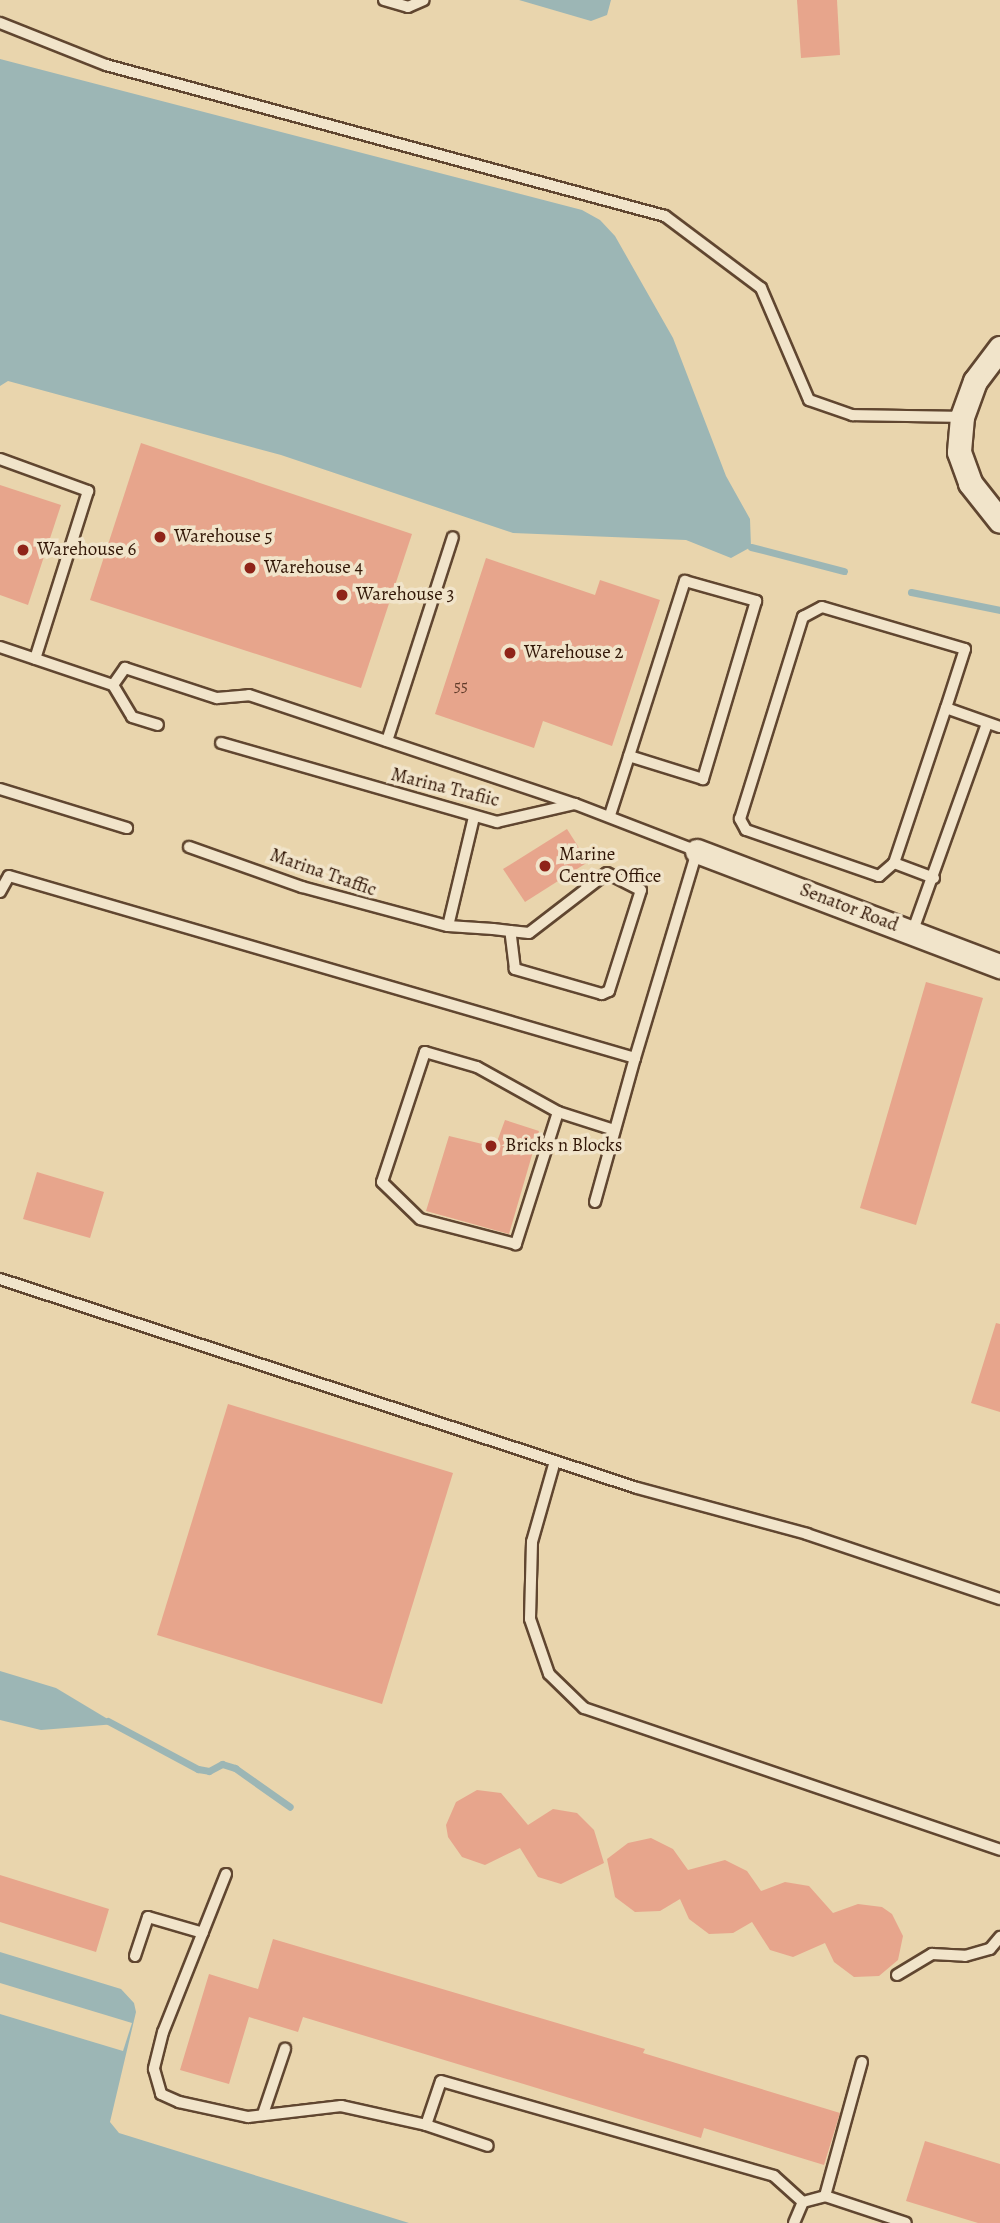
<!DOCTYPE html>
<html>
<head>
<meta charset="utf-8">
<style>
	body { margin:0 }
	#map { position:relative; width:1000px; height:2223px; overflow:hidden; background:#e9d5ad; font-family:Alegreya,serif }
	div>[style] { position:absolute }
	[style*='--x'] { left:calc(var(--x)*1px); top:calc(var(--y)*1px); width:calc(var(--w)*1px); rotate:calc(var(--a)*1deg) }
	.water>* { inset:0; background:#9cb6b5 }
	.pier>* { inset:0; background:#e9d5ad }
	.stream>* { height:7px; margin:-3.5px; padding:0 3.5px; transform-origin:3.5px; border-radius:3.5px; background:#9cb6b5 }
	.building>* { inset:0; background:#e7a58c }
	.roads { filter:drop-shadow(2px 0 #604630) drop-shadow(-2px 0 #604630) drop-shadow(0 2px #604630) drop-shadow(0 -2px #604630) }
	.lane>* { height:10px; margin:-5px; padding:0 5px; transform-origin:5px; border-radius:5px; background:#f1e4ca }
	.street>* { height:23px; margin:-11.5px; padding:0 11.5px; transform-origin:11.5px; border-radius:11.5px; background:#f1e4ca }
	.dots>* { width:19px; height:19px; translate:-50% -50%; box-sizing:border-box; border:4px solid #f1e4ca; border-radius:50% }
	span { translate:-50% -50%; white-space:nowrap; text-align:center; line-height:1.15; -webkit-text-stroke:7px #f1e4ca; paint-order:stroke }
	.number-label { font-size:16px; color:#5f3a28 }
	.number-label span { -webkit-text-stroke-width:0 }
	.poi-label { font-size:19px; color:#321707 }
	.left { translate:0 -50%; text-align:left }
	.street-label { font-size:19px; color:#321707 }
</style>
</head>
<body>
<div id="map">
	<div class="water">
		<div style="clip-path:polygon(519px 0,611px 0,607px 15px,591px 21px)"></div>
		<div style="clip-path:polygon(0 59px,582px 210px,600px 220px,615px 236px,673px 338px,726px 476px,750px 519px,751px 547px,731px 558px,686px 540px,513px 533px,281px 455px,8px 381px,0 386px)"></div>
		<div style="clip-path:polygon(0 1671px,56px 1688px,116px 1724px,41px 1730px,0 1720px)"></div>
		<div style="clip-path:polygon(0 1952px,121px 1989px,134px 2003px,136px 2012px,110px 2122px,119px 2133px,409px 2223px,0 2223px)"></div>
	</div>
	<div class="pier">
		<div style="clip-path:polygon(0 1983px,132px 2023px,123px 2051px,0 2014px)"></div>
	</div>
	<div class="stream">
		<div style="--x:751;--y:547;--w:96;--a:14.5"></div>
		<div style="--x:911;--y:592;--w:91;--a:11.4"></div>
		<div style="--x:108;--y:1721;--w:102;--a:28.1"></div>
		<div style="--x:198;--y:1769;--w:11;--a:10"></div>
		<div style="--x:209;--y:1771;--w:15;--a:-28"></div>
		<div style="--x:222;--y:1764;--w:14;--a:17"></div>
		<div style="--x:235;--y:1768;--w:67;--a:35.3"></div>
	</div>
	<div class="building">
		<div style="clip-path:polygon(797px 0,837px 0,840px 55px,801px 58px)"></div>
		<div style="clip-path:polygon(141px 443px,412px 534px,361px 688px,90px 600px)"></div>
		<div style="clip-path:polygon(0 485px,61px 505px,28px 605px,0 595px)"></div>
		<div style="clip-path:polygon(486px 558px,595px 595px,600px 580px,660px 600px,612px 746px,543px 721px,534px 748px,435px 714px)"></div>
		<div style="clip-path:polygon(567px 829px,588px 862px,525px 902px,503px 869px)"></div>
		<div style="clip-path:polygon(926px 982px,983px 998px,916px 1225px,860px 1208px)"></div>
		<div style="clip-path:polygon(505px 1120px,539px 1131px,509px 1234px,426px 1211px,449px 1136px,495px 1147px)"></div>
		<div style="clip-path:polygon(37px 1172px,104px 1192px,90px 1238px,23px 1219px)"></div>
		<div style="clip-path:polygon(996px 1323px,1000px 1324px,1000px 1412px,971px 1403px)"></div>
		<div style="clip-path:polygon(228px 1404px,453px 1473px,382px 1704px,157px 1635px)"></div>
		<div style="clip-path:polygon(477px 1790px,501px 1793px,528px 1825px,553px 1809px,577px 1813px,594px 1830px,604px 1863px,561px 1884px,538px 1877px,520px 1848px,485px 1865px,462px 1857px,448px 1837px,446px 1825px,456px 1802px)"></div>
		<div style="clip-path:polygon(651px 1838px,673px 1849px,688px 1870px,725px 1860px,747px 1871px,761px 1891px,785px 1882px,809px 1886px,833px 1913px,858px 1904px,882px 1907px,892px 1914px,903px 1936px,898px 1960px,879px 1976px,854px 1977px,834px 1962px,825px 1943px,793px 1957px,770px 1950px,752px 1922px,733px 1933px,709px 1934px,689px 1919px,680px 1899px,660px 1911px,635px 1912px,615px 1897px,607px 1859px,628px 1843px)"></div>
		<div style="clip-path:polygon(0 1875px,109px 1909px,96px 1952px,0 1922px)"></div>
		<div style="clip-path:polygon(273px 1939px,645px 2049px,643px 2053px,840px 2113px,824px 2165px,704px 2128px,701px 2138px,303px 2017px,298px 2032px,249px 2017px,229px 2084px,180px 2070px,209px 1974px,258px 1989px)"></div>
		<div style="clip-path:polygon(925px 2141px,1000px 2164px,1000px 2223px,978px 2223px,906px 2201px)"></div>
	</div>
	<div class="roads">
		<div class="lane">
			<div style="--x:384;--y:0;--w:25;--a:16"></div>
			<div style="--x:408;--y:7;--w:17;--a:-24"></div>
			<div style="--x:0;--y:23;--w:114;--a:21.6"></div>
			<div style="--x:106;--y:65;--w:579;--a:15.12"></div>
			<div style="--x:665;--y:216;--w:120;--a:36.9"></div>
			<div style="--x:761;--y:288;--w:122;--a:66.8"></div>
			<div style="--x:809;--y:400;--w:46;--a:19.2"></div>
			<div style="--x:852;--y:415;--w:110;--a:1"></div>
			<div style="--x:0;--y:459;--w:94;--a:20"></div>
			<div style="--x:88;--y:491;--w:176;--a:107.5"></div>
			<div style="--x:0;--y:647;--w:119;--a:18.6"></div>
			<div style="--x:113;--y:685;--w:37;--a:59"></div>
			<div style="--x:132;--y:717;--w:27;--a:17"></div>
			<div style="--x:113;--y:685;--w:21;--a:-55"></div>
			<div style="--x:125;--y:668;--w:97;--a:18.1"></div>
			<div style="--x:217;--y:698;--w:32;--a:-5"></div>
			<div style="--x:249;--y:695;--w:344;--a:18.5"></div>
			<div style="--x:387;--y:741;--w:214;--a:-72.1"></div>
			<div style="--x:0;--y:789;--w:133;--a:17.1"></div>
			<div style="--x:610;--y:815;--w:62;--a:-72.1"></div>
			<div style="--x:629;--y:756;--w:184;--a:-72.3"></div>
			<div style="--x:685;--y:581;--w:74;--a:15.7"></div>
			<div style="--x:756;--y:601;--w:186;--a:106.6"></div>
			<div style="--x:703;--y:779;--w:77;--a:-162.7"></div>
			<div style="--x:474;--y:817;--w:112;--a:103.4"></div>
			<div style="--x:448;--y:926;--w:45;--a:3.8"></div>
			<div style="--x:493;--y:929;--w:17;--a:7"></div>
			<div style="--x:510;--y:931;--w:19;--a:6"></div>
			<div style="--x:529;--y:933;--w:98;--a:-37.6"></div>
			<div style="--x:607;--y:873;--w:38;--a:27"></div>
			<div style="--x:641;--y:890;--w:106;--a:107.6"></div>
			<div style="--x:609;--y:991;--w:8;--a:157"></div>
			<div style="--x:602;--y:994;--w:91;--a:-164"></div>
			<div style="--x:515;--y:969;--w:38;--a:-97"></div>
			<div style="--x:189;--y:847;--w:120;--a:19.5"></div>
			<div style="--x:302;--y:887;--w:151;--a:15"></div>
			<div style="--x:894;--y:863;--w:20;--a:139"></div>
			<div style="--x:879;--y:876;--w:141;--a:-160.9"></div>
			<div style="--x:746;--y:830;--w:13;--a:-119"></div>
			<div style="--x:740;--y:819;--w:212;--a:-72.7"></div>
			<div style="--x:803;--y:617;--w:21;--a:-28"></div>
			<div style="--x:822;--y:607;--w:149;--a:16.4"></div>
			<div style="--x:965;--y:649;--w:62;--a:107.9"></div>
			<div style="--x:946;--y:708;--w:57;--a:19.4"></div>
			<div style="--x:934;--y:878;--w:43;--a:-159.4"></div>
			<div style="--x:894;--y:863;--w:163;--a:-71.5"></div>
			<div style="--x:0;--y:892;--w:18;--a:-61"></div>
			<div style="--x:9;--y:876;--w:652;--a:16.21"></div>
			<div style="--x:635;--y:1058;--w:216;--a:-73.3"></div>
			<div style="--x:697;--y:851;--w:131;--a:-158.9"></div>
			<div style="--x:575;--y:804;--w:80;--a:167"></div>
			<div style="--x:497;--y:822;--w:287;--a:-164"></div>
			<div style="--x:912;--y:933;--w:222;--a:-70.3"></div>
			<div style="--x:425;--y:1052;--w:54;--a:16.1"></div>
			<div style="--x:477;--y:1067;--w:93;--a:29.1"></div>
			<div style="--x:558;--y:1112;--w:139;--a:107.7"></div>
			<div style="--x:516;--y:1244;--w:99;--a:-165.4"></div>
			<div style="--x:420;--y:1219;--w:53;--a:-135.8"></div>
			<div style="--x:382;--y:1182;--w:137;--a:-71.7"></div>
			<div style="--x:558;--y:1112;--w:59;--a:17.8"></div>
			<div style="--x:595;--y:1202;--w:149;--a:-74.5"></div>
			<div style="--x:0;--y:1279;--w:670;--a:18.16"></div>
			<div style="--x:637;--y:1488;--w:176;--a:15.1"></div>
			<div style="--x:807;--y:1534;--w:204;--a:18.6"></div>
			<div style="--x:555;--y:1461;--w:84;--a:105.9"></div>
			<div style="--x:532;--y:1542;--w:77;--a:91.5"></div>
			<div style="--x:530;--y:1619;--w:58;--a:70.9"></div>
			<div style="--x:549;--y:1674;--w:49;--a:44.2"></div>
			<div style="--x:584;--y:1708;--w:440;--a:18.8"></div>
			<div style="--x:226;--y:1874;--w:170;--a:111.7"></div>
			<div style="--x:163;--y:2032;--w:38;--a:104"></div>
			<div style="--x:154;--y:2069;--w:26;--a:74"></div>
			<div style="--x:161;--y:2094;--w:20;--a:24"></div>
			<div style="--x:179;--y:2102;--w:71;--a:12.3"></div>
			<div style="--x:248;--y:2117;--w:94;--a:-6.7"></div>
			<div style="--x:341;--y:2106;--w:87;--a:12.6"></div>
			<div style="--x:426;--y:2125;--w:65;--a:18.7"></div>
			<div style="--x:135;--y:1956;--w:41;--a:-71.6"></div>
			<div style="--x:148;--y:1917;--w:57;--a:16.2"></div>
			<div style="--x:897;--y:1975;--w:41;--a:-31"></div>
			<div style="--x:932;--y:1954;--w:33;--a:3"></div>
			<div style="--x:965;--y:1956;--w:26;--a:-16"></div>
			<div style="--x:990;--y:1949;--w:16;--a:-50"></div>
			<div style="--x:263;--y:2114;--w:69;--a:-71.3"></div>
			<div style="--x:426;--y:2125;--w:46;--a:-71.2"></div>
			<div style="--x:441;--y:2081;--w:346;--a:15.9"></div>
			<div style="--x:774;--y:2176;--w:39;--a:42"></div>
			<div style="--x:825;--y:2196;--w:139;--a:-74.6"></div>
			<div style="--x:794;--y:2223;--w:23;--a:-67"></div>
			<div style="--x:803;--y:2202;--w:23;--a:-15"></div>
			<div style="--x:825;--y:2196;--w:85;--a:18.4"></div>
		</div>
		<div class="street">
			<div style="--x:1000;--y:348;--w:41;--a:127.1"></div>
			<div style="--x:975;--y:381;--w:38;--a:110"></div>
			<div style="--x:962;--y:417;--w:35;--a:95"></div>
			<div style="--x:959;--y:452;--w:33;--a:70"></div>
			<div style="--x:970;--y:483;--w:48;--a:51.7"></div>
			<div style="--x:697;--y:851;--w:324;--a:20.8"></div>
		</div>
	</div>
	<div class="dots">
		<div style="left:160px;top:537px;background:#8f2418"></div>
		<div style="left:23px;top:550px;background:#8f2418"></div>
		<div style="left:250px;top:568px;background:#8f2418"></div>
		<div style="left:342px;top:595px;background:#8f2418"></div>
		<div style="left:510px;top:653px;background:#8f2418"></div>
		<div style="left:545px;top:866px;background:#8f2418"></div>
		<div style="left:491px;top:1146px;background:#8f2418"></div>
	</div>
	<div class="number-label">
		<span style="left:461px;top:686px">55</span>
	</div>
	<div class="poi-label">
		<span class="left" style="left:174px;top:537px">Warehouse 5</span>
		<span class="left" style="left:37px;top:550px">Warehouse 6</span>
		<span class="left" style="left:264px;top:568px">Warehouse 4</span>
		<span class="left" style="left:356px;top:595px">Warehouse 3</span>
		<span class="left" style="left:524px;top:653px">Warehouse 2</span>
		<span class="left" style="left:559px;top:866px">Marine<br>Centre Office</span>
		<span class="left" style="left:505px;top:1146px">Bricks n Blocks</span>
	</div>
	<div class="street-label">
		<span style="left:445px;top:788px;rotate:14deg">Marina Trafiic</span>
		<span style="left:323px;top:873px;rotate:19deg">Marina Traffic</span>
		<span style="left:849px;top:908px;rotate:21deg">Senator Road</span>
	</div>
</div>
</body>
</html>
